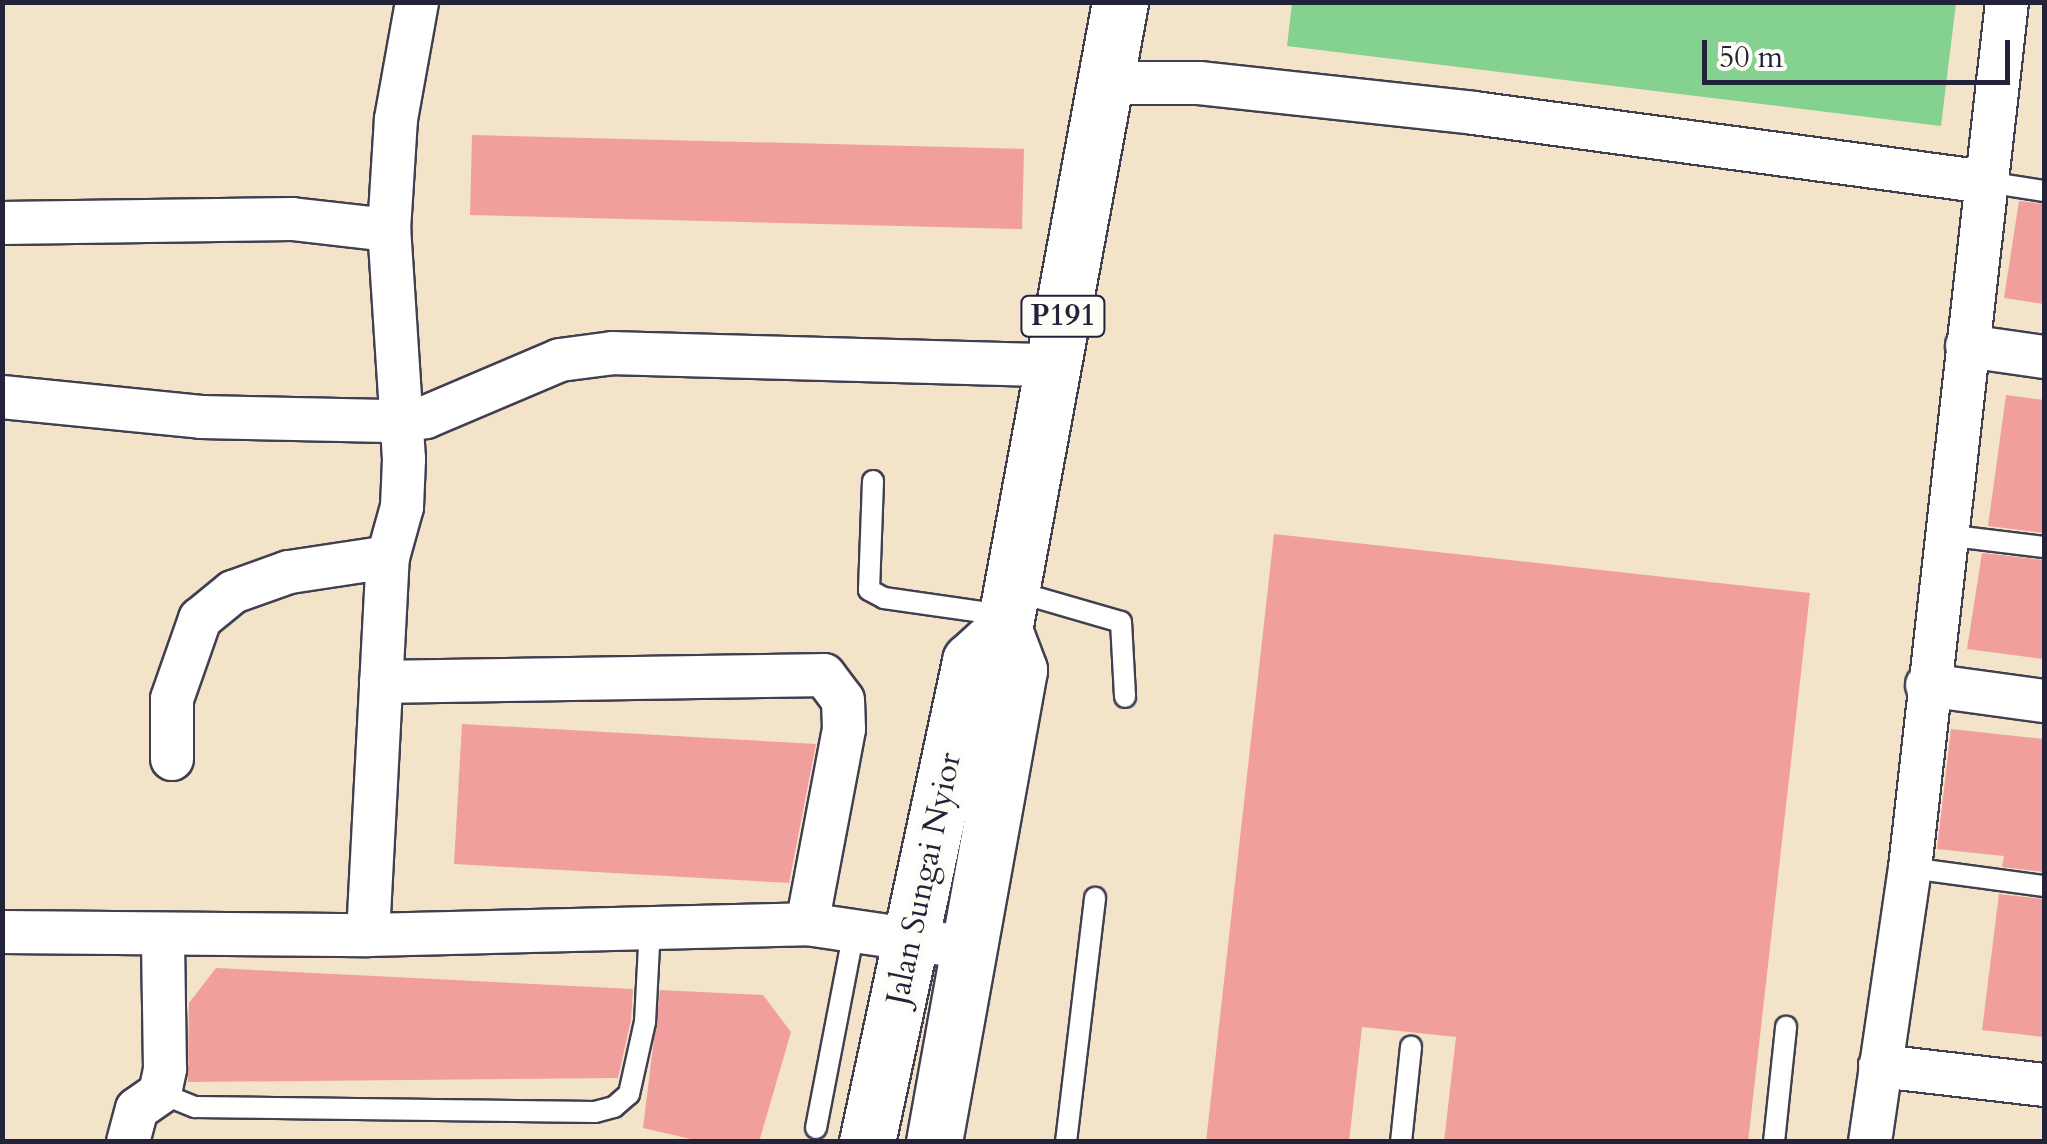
<!DOCTYPE html>
<html>
<head>
<meta charset="utf-8">
<style>
	body { margin:0 }
	#map { position:relative; width:2047px; height:1144px; overflow:hidden; background:#f3e3c9; font-family:Cardo,serif }
	div>[style] { position:absolute }
	[style*='--x'] { left:calc(var(--x)*1px); top:calc(var(--y)*1px); width:calc(var(--w)*1px); rotate:calc(var(--a)*1deg) }
	.green>* { inset:0; background:#85d18f }
	.building>* { inset:0; background:#f09f9c }
	.roads { filter:drop-shadow(2px 0 #413f50) drop-shadow(-2px 0 #413f50) drop-shadow(0 2px #413f50) drop-shadow(0 -2px #413f50) }
	.service>* { height:20px; margin:-10px; padding:0 10px; transform-origin:10px; border-radius:10px; background:#fff }
	.minor>* { height:42px; margin:-21px; padding:0 21px; transform-origin:21px; border-radius:21px; background:#fff }
	.primary>* { height:55px; margin:-27.5px; padding:0 27.5px; transform-origin:27.5px; border-radius:27.5px; background:#fff }
	span { translate:-50% -50%; white-space:nowrap; text-align:center; line-height:1.15; -webkit-text-stroke:9px #fdfcf7; paint-order:stroke }
	.shield-label span { padding:2px 8px; background:#fdfcf7; border:2px solid; border-radius:8px; -webkit-text-stroke-width:0 }
	.shield-label { font-size:30px; color:#22223b; font-weight:700 }
	.street-label { font-size:32px; color:#22223b }
	.frame { position:absolute; inset:0; border:5px solid #22223b; pointer-events:none }
	.scale { position:absolute; left:1702px; top:40px; width:308px; height:45px; box-sizing:border-box; border:5px solid #22223b; border-top:0; padding-left:12px; font-size:30px; line-height:35px; white-space:nowrap; color:#22223b; -webkit-text-stroke:8px #fdfcf7; paint-order:stroke }
</style>
</head>
<body>
<div id="map">
	<div class="green">
		<div style="clip-path:polygon(1292px 3px,1292px 2px,1956px 3px,1941px 126px,1287px 46px)"></div>
	</div>
	<div class="building">
		<div style="clip-path:polygon(472px 135px,1024px 149px,1022px 229px,470px 215px)"></div>
		<div style="clip-path:polygon(2019px 201px,2044px 204px,2044px 304px,2004px 298px)"></div>
		<div style="clip-path:polygon(2006px 395px,2044px 400px,2044px 533px,1988px 526px)"></div>
		<div style="clip-path:polygon(1274px 534px,1810px 593px,1748px 1142px,1444px 1142px,1456px 1037px,1362px 1027px,1349px 1142px,1206px 1142px)"></div>
		<div style="clip-path:polygon(1982px 553px,2044px 560px,2044px 659px,1967px 649px)"></div>
		<div style="clip-path:polygon(462px 724px,816px 744px,789px 883px,454px 864px)"></div>
		<div style="clip-path:polygon(1951px 729px,2044px 739px,2044px 872px,2002px 867px,2004px 856px,1937px 849px)"></div>
		<div style="clip-path:polygon(1999px 894px,2044px 899px,2044px 1037px,1982px 1030px)"></div>
		<div style="clip-path:polygon(216px 968px,633px 989px,631px 1020px,618px 1078px,188px 1082px,189px 1003px)"></div>
		<div style="clip-path:polygon(660px 990px,763px 995px,791px 1032px,759px 1142px,704px 1142px,643px 1128px)"></div>
	</div>
	<div class="roads">
		<div class="service">
			<div style="--x:1986;--y:182;--w:59;--a:8.8"></div>
			<div style="--x:873;--y:481;--w:109;--a:92.1"></div>
			<div style="--x:869;--y:590;--w:17;--a:28"></div>
			<div style="--x:884;--y:598;--w:121;--a:8.1"></div>
			<div style="--x:1945;--y:535;--w:100;--a:6.9"></div>
			<div style="--x:1014;--y:591;--w:111;--a:16.2"></div>
			<div style="--x:1121;--y:622;--w:75;--a:86.9"></div>
			<div style="--x:1910;--y:868;--w:135;--a:7.7"></div>
			<div style="--x:160;--y:1093;--w:38;--a:22"></div>
			<div style="--x:195;--y:1107;--w:400;--a:0.7"></div>
			<div style="--x:595;--y:1112;--w:20;--a:-15"></div>
			<div style="--x:614;--y:1107;--w:20;--a:-41"></div>
			<div style="--x:629;--y:1094;--w:74;--a:-77.5"></div>
			<div style="--x:645;--y:1022;--w:94;--a:-87"></div>
			<div style="--x:816;--y:1128;--w:201;--a:-79.1"></div>
			<div style="--x:1066;--y:1142;--w:246;--a:-83.2"></div>
			<div style="--x:1401;--y:1142;--w:96;--a:-84"></div>
			<div style="--x:1774;--y:1142;--w:116;--a:-84"></div>
		</div>
		<div class="minor">
			<div style="--x:1104;--y:83;--w:95;--a:0"></div>
			<div style="--x:1199;--y:83;--w:277;--a:6.2"></div>
			<div style="--x:1474;--y:113;--w:517;--a:7.68"></div>
			<div style="--x:2;--y:223;--w:290;--a:-0.8"></div>
			<div style="--x:292;--y:219;--w:98;--a:6.5"></div>
			<div style="--x:1967;--y:346;--w:78;--a:8.1"></div>
			<div style="--x:2;--y:397;--w:200;--a:5.7"></div>
			<div style="--x:201;--y:417;--w:198;--a:1.2"></div>
			<div style="--x:399;--y:421;--w:27;--a:-8"></div>
			<div style="--x:426;--y:417;--w:146;--a:-23"></div>
			<div style="--x:560;--y:360;--w:53;--a:-7.5"></div>
			<div style="--x:613;--y:353;--w:441;--a:1.6"></div>
			<div style="--x:381;--y:682;--w:443;--a:-0.9"></div>
			<div style="--x:824;--y:675;--w:31;--a:53"></div>
			<div style="--x:843;--y:700;--w:29;--a:88"></div>
			<div style="--x:844;--y:729;--w:198;--a:100.7"></div>
			<div style="--x:1927;--y:685;--w:118;--a:7.8"></div>
			<div style="--x:172;--y:759;--w:60;--a:-90"></div>
			<div style="--x:172;--y:699;--w:85;--a:-70.7"></div>
			<div style="--x:200;--y:619;--w:43;--a:-39.3"></div>
			<div style="--x:233;--y:592;--w:59;--a:-19.7"></div>
			<div style="--x:289;--y:572;--w:100;--a:-8.6"></div>
			<div style="--x:2;--y:932;--w:366;--a:0.5"></div>
			<div style="--x:368;--y:935;--w:439;--a:-1.4"></div>
			<div style="--x:807;--y:924;--w:164;--a:8.4"></div>
			<div style="--x:368;--y:935;--w:379;--a:-87"></div>
			<div style="--x:388;--y:557;--w:52;--a:-74.4"></div>
			<div style="--x:402;--y:507;--w:48;--a:-87.6"></div>
			<div style="--x:404;--y:459;--w:229;--a:-93.7"></div>
			<div style="--x:389;--y:230;--w:111;--a:-86.4"></div>
			<div style="--x:396;--y:119;--w:119;--a:-79.8"></div>
			<div style="--x:1880;--y:1066;--w:165;--a:6.6"></div>
			<div style="--x:128;--y:1142;--w:34;--a:-75"></div>
			<div style="--x:137;--y:1109;--w:28;--a:-35"></div>
			<div style="--x:160;--y:1093;--w:25;--a:-78"></div>
			<div style="--x:165;--y:1069;--w:134;--a:-90.9"></div>
			<div style="--x:1870;--y:1142;--w:277;--a:-81.7"></div>
			<div style="--x:1910;--y:868;--w:871;--a:-83.61"></div>
		</div>
		<div class="primary">
			<div style="--x:867;--y:1142;--w:492;--a:-77.9"></div>
			<div style="--x:970;--y:661;--w:46;--a:-42.4"></div>
			<div style="--x:934;--y:1142;--w:480;--a:-79.8"></div>
			<div style="--x:1019;--y:670;--w:43;--a:-110.6"></div>
			<div style="--x:1004;--y:630;--w:639;--a:-79.53"></div>
		</div>
	</div>
	<div class="shield-label">
		<span style="left:1063px;top:316px">P191</span>
	</div>
	<div class="street-label">
		<span style="left:924px;top:879px;rotate:-78deg">Jalan Sungai Nyior</span>
	</div>
	<div class="frame"></div>
	<div class="scale">50 m</div>
</div>
</body>
</html>
